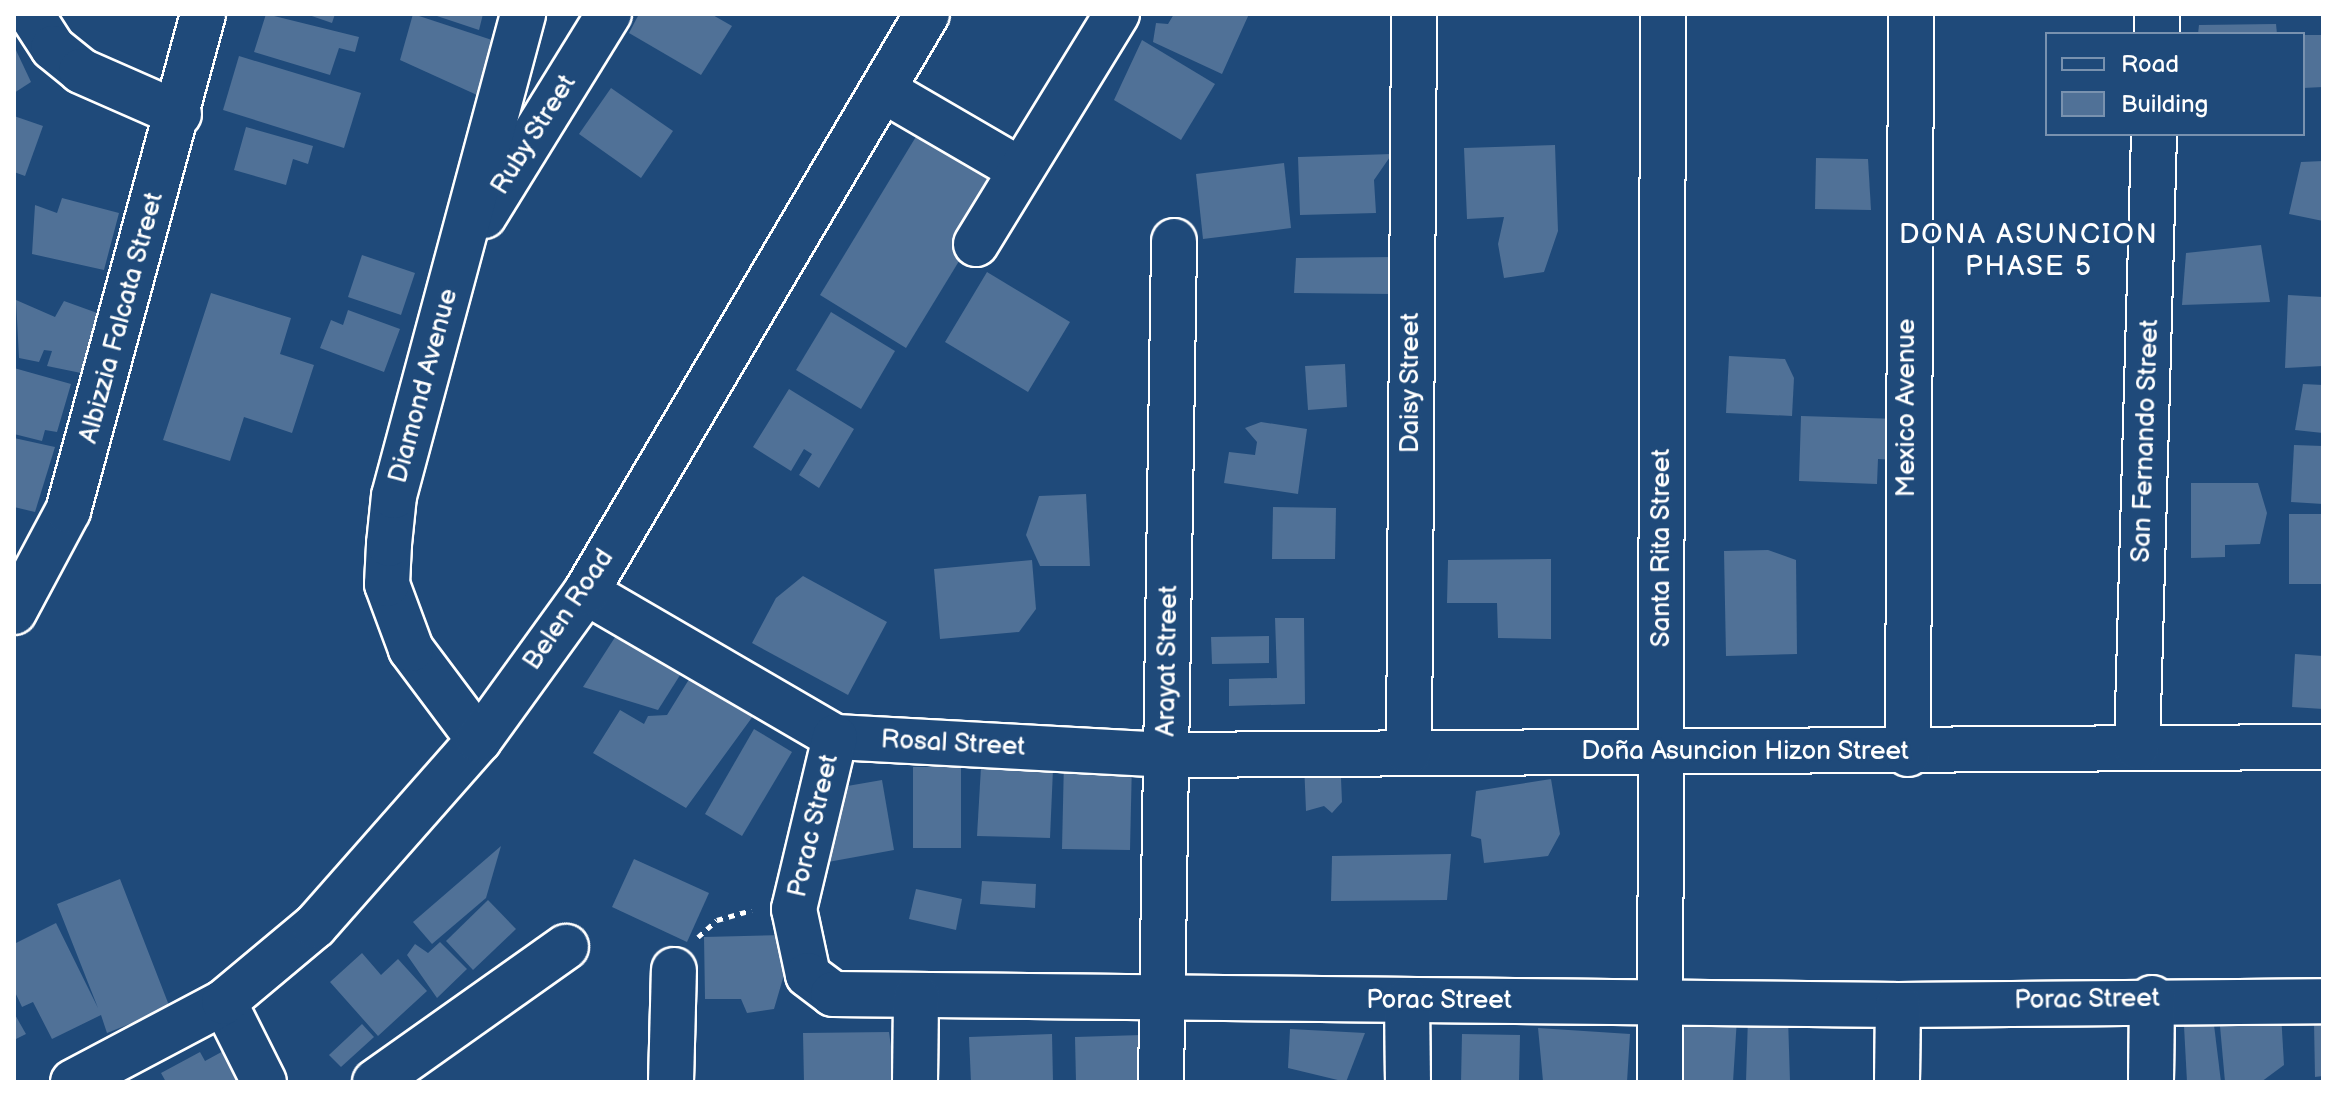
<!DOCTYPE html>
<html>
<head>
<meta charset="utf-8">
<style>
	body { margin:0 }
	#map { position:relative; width:2337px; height:1096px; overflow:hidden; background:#1f4a7a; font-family:"Balsamiq Sans",sans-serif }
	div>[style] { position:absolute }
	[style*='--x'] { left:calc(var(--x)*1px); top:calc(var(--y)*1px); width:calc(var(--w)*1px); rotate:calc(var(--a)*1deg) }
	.building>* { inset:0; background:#507197 }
	.path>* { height:5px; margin-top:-2.5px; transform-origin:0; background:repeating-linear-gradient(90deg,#fff 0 6px,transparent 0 12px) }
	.roads { filter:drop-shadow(2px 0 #fff) drop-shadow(-2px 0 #fff) drop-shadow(0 2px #fff) drop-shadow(0 -2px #fff) }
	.minor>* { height:44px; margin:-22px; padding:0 22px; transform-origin:22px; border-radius:22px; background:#1f4a7a }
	span { translate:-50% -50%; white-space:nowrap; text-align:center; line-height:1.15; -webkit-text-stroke:6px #1f4a7a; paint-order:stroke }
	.street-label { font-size:26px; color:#fff }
	.neighbourhood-label { font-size:28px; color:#fff; letter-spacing:2px }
	.frame { position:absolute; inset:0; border:16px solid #fff; pointer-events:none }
	.legend { position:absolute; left:2045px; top:32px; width:260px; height:104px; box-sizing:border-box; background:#1f4a7a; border:2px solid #7992af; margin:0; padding:10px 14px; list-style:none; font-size:24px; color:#fff }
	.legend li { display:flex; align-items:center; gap:16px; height:40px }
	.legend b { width:40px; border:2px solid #7992af }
</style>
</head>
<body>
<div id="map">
	<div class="building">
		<div style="clip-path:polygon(266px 14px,359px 37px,355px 52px,339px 48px,330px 75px,254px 52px)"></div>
		<div style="clip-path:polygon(306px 14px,335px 14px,332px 23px)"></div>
		<div style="clip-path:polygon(413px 14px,492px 40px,477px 95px,400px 60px)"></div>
		<div style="clip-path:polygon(431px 14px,483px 14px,479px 30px)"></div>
		<div style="clip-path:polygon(639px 14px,711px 14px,732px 26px,701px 75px,629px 33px)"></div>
		<div style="clip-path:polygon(1174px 14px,1249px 14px,1222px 74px,1153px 42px,1156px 23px,1168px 24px)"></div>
		<div style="clip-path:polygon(2276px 24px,2277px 34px,2198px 34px,2199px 25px)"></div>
		<div style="clip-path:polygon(2303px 35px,2323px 35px,2323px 87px,2303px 88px)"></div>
		<div style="clip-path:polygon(1142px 40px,1215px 84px,1181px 140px,1114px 100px)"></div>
		<div style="clip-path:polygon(14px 46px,31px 82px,14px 93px)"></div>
		<div style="clip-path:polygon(239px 56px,361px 93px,344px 148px,223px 110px)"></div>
		<div style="clip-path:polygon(611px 88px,673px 131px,641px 178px,579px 134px)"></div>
		<div style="clip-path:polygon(14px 116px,43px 126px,25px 176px,14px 172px)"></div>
		<div style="clip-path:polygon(246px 127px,313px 146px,308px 164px,293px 159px,286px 185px,234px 170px)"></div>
		<div style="clip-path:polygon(917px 135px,1003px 189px,906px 348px,820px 295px)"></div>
		<div style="clip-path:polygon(1555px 145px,1558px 231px,1544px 272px,1504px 278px,1498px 244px,1504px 217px,1467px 219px,1464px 148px)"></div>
		<div style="clip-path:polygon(1392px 154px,1374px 180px,1376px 213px,1300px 215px,1298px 157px)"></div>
		<div style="clip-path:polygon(1816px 158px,1868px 159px,1871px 210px,1815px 209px)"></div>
		<div style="clip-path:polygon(2323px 161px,2323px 221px,2289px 214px,2301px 162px)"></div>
		<div style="clip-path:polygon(1284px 163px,1291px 228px,1203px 239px,1196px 174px)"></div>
		<div style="clip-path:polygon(62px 198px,119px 213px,104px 270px,32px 254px,35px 205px,57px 213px)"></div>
		<div style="clip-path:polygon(2261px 245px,2270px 302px,2182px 305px,2186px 253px)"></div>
		<div style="clip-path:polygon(362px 255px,415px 273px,401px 315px,348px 297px)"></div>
		<div style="clip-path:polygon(1395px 257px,1393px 294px,1294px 293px,1296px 258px)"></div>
		<div style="clip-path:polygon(987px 272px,1070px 322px,1028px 392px,945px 342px)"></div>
		<div style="clip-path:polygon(211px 293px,291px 318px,280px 354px,314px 365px,292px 433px,244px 417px,230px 461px,163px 440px)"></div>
		<div style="clip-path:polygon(2288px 295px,2323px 297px,2323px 366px,2285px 368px)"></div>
		<div style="clip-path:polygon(16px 300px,55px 317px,64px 301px,100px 314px,81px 373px,47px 366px,52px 351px,44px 350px,39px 362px,19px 358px)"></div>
		<div style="clip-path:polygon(348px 310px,400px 329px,384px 372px,320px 348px,331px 320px,343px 325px)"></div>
		<div style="clip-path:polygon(831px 312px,895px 351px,861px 409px,796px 370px)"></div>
		<div style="clip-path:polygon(1729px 356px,1785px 359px,1794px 378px,1792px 416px,1726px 413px)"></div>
		<div style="clip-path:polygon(1345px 364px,1347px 407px,1308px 410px,1305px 366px)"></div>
		<div style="clip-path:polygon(14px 368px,71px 384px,57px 432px,45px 430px,42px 441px,14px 434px)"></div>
		<div style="clip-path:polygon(2303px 384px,2323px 385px,2323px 433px,2295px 430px)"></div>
		<div style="clip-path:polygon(789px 389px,854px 429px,819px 488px,799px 475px,812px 454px,804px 449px,791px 471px,753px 447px)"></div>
		<div style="clip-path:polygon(1801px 416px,1899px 419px,1897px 460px,1878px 459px,1877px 484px,1799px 481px)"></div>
		<div style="clip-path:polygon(1261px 422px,1307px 429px,1298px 494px,1224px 483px,1229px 452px,1255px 455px,1257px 442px,1245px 428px)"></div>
		<div style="clip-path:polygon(14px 438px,55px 447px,35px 512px,14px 507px)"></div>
		<div style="clip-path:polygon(2294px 445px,2323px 446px,2323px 504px,2291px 502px)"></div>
		<div style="clip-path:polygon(2191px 483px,2258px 483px,2267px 513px,2260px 544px,2225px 545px,2225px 557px,2191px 558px)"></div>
		<div style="clip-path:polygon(1086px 494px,1090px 566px,1040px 566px,1026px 535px,1039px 496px)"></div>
		<div style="clip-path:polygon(1273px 507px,1336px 508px,1335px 559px,1272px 559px)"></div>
		<div style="clip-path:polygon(2289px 514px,2323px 514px,2323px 584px,2289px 584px)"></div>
		<div style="clip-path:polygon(1768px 550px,1796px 560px,1797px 654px,1726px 656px,1724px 551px)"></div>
		<div style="clip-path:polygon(1551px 559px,1551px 639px,1498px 638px,1497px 603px,1447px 603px,1448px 560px)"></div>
		<div style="clip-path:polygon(1032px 560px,1036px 609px,1019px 632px,940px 639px,934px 569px)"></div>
		<div style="clip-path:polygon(803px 576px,887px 622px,848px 695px,752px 643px,776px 598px)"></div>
		<div style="clip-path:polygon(1275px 618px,1304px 618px,1305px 704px,1229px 706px,1229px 679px,1277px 678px)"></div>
		<div style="clip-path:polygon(619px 631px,682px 672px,658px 710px,583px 687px)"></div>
		<div style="clip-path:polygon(1269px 636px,1269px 663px,1212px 664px,1211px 637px)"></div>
		<div style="clip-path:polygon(2295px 654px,2323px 656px,2323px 709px,2292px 707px)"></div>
		<div style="clip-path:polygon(696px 668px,756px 712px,686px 808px,593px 753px,620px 710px,644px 724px,648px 716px,667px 715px)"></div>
		<div style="clip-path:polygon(754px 729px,792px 752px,742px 836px,705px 814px)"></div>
		<div style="clip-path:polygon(1340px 754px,1342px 802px,1332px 813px,1324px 806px,1306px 811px,1304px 763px)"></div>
		<div style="clip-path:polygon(1064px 760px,1132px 761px,1130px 850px,1062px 849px)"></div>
		<div style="clip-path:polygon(913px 767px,961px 767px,961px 848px,913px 848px)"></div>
		<div style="clip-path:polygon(981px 767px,1053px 769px,1050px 838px,977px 836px)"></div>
		<div style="clip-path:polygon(1551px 779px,1560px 834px,1548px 856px,1484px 863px,1481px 839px,1471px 836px,1476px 791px)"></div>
		<div style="clip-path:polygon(882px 780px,894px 850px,828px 862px,822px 828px,830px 789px)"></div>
		<div style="clip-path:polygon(501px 846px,486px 898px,432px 944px,413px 922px)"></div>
		<div style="clip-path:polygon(1451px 854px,1447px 900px,1331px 901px,1332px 856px)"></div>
		<div style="clip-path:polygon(634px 859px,709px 893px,687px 942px,612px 907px)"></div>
		<div style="clip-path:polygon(120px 879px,170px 1008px,107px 1033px,101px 1015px,52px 1039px,33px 1002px,22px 1007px,14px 990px,14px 944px,56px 923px,98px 1008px,57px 904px)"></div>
		<div style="clip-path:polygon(982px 881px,1036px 884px,1035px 908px,980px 904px)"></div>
		<div style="clip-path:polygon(916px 889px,962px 899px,956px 930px,909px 919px)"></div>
		<div style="clip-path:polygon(488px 900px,516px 929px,473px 970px,446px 941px)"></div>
		<div style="clip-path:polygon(786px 935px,786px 968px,774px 1009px,747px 1013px,741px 999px,705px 999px,704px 937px)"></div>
		<div style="clip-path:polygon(440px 942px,467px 969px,437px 998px,407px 955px,415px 944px,428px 953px)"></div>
		<div style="clip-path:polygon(362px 953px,381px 975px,398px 959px,427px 991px,378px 1036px,330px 982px)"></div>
		<div style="clip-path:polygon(14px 1013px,26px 1034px,14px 1040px)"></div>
		<div style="clip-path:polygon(2281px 1013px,2284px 1065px,2261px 1082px,2225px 1082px,2220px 1026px)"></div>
		<div style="clip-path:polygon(1685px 1016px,1737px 1018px,1733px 1082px,1681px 1082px)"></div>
		<div style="clip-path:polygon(1748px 1017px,1788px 1018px,1790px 1082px,1746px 1082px)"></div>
		<div style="clip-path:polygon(2314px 1022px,2323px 1022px,2323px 1076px,2315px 1077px)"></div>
		<div style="clip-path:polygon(362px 1024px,374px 1037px,341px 1067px,329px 1055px)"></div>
		<div style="clip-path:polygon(2214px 1025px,2221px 1082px,2187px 1082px,2184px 1026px)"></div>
		<div style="clip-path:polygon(1538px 1028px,1630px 1034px,1627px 1082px,1543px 1081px)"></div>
		<div style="clip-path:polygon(1290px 1029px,1365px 1033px,1346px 1082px,1288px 1068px)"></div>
		<div style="clip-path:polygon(889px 1032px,896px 1082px,804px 1082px,803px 1033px)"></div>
		<div style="clip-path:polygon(1052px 1034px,1053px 1082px,971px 1082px,969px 1037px)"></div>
		<div style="clip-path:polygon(1462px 1034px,1520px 1035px,1519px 1082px,1461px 1082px)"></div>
		<div style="clip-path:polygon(1142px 1035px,1143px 1082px,1076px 1082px,1075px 1037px)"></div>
		<div style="clip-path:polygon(227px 1049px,245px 1082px,166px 1082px,161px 1073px,200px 1052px,205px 1061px)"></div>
	</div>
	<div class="path">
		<div style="--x:698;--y:937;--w:25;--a:-42"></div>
		<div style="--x:717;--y:920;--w:36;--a:-16"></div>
	</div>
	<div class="roads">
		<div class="minor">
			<div style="--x:31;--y:14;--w:40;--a:57.1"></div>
			<div style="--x:53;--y:48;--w:36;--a:39"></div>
			<div style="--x:81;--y:71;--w:107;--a:23.7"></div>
			<div style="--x:2157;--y:34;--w:20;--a:-90"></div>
			<div style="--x:883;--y:90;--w:157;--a:30.2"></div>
			<div style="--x:484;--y:216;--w:238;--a:-58.3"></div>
			<div style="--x:976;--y:244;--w:270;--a:-58.5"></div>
			<div style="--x:586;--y:592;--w:288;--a:30.2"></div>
			<div style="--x:835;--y:737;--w:332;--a:3.1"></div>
			<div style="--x:1167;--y:755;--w:1156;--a:-0.4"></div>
			<div style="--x:14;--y:612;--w:115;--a:-61.9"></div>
			<div style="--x:68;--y:511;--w:515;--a:-74.8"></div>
			<div style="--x:835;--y:737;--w:177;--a:103.4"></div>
			<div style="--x:794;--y:909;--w:67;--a:78"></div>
			<div style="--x:808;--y:975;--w:31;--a:37"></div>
			<div style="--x:833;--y:994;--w:1065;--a:0.59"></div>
			<div style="--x:1898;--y:1005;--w:425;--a:-0.5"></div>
			<div style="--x:479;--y:740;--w:114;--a:-126.8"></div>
			<div style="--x:411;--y:649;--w:69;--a:-110.3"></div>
			<div style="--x:387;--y:584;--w:40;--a:-87.1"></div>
			<div style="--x:389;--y:544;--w:48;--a:-84.1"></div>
			<div style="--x:394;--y:496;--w:499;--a:-75"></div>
			<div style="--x:2137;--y:747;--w:613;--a:-88.41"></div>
			<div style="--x:1409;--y:752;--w:738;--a:-89.61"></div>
			<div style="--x:1908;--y:754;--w:740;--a:-89.77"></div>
			<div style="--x:1407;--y:1001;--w:81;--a:89.3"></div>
			<div style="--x:224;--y:1002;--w:89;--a:63.4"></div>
			<div style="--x:73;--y:1082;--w:171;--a:-27.9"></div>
			<div style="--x:224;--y:1002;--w:119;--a:-39.9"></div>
			<div style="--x:315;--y:926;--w:248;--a:-48.6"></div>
			<div style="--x:479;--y:740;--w:183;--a:-54.1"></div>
			<div style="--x:586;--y:592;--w:671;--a:-59.46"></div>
			<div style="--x:375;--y:1082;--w:234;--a:-35.3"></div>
			<div style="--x:671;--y:1082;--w:112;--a:-88.5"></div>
			<div style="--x:915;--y:1082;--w:86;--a:-89.3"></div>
			<div style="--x:1161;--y:1082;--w:841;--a:-89.11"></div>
			<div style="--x:1660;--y:1082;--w:1068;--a:-89.84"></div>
			<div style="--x:1897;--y:1082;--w:77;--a:-89.3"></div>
			<div style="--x:2151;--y:1082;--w:84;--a:-89.3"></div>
		</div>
	</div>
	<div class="street-label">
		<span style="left:534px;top:135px;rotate:-58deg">Ruby Street</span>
		<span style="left:122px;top:318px;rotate:-75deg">Albizzia Falcata Street</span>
		<span style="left:1411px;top:383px;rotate:-90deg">Daisy Street</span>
		<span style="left:424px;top:386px;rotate:-75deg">Diamond Avenue</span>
		<span style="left:1907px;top:408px;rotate:-90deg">Mexico Avenue</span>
		<span style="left:2146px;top:441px;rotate:-88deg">San Fernando Street</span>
		<span style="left:1662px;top:548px;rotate:-90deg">Santa Rita Street</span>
		<span style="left:569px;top:610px;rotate:-56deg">Belen Road</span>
		<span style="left:1168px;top:661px;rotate:-89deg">Arayat Street</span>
		<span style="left:953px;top:744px;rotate:3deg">Rosal Street</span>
		<span style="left:1745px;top:752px">Doña Asuncion Hizon Street</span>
		<span style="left:814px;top:826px;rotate:-77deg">Porac Street</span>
		<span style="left:2087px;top:1000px;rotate:-1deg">Porac Street</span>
		<span style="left:1439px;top:1001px">Porac Street</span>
	</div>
	<div class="neighbourhood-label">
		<span style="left:2029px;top:251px">DONA ASUNCION<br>PHASE 5</span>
	</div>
	<div class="frame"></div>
	<ul class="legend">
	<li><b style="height:10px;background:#1f4a7a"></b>Road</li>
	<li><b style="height:22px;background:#507197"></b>Building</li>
	</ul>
</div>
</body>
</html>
